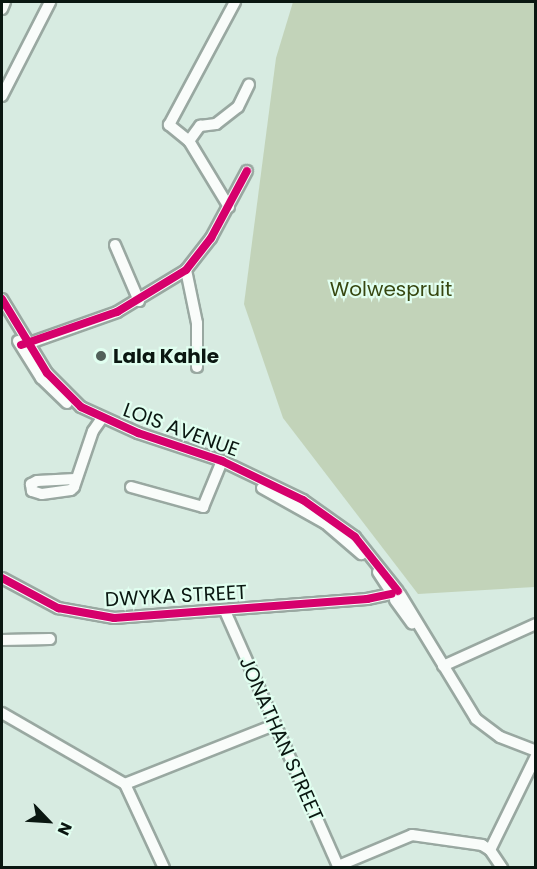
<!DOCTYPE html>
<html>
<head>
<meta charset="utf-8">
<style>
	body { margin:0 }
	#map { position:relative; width:537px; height:869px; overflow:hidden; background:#d7ebe1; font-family:Poppins,sans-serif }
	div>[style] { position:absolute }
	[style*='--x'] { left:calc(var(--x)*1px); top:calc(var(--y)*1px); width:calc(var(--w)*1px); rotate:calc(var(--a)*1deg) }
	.green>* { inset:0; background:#c2d3b9 }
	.roads { filter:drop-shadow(2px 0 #99a8a1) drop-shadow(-2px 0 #99a8a1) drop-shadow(0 2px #99a8a1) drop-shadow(0 -2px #99a8a1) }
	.minor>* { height:10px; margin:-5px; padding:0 5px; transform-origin:5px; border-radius:5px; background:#f9fcfa }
	.cycleway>* { height:8px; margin:-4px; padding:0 4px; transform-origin:4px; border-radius:4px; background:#d6006c }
	.dots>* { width:16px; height:16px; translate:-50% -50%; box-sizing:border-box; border:3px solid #e1fff0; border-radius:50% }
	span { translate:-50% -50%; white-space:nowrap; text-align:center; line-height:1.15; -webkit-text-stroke:4.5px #e1fff0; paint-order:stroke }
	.park-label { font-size:20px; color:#374711 }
	.poi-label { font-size:20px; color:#0a1711; font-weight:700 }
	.left { translate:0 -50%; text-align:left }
	.street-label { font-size:20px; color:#0a1711 }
	.frame { position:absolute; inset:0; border:3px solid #0a1711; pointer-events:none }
	.north { position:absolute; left:18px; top:791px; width:60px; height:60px; -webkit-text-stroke:4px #e1fff0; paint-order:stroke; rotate:115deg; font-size:16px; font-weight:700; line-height:24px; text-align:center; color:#0a1711 }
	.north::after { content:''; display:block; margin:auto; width:21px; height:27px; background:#0a1711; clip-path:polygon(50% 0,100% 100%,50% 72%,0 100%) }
</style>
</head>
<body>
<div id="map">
	<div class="green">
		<div style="clip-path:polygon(293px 2px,535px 2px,535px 587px,418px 594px,283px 418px,244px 304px,276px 58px)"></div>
	</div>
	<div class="roads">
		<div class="minor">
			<div style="--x:2;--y:9;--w:8;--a:-67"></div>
			<div style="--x:2;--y:96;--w:106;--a:-62.9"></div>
			<div style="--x:189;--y:141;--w:19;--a:-54"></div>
			<div style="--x:200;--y:126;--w:16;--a:-7"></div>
			<div style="--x:216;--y:124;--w:28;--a:-38"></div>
			<div style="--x:238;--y:107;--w:25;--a:-64"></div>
			<div style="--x:229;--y:207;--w:77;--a:-121.2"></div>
			<div style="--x:189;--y:141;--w:26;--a:-141"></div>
			<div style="--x:169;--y:125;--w:140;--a:-61.8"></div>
			<div style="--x:115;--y:245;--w:61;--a:66.8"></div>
			<div style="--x:186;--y:270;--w:54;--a:78.3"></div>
			<div style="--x:197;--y:323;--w:44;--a:90"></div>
			<div style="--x:2;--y:299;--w:87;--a:58.7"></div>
			<div style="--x:47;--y:373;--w:48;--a:45"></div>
			<div style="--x:81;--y:407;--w:63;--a:24.5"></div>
			<div style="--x:138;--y:433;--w:89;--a:18.4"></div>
			<div style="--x:222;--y:461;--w:90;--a:25.7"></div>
			<div style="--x:303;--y:500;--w:64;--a:35.4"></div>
			<div style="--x:355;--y:537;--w:69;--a:51.5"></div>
			<div style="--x:18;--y:341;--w:44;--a:58.1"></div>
			<div style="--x:41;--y:378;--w:36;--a:44"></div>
			<div style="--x:24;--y:345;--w:99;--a:-19.5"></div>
			<div style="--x:117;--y:312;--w:81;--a:-31.3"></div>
			<div style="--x:186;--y:270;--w:41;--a:-52"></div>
			<div style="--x:211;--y:238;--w:76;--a:-61.8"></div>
			<div style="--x:75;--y:479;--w:38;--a:177"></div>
			<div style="--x:37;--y:481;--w:7;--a:153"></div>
			<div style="--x:31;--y:484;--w:7;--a:82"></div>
			<div style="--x:32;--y:491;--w:10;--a:17"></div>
			<div style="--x:42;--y:494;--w:29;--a:-8"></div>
			<div style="--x:71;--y:490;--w:4;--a:-45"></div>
			<div style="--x:74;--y:487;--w:59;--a:-71.3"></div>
			<div style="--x:93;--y:431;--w:16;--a:-55"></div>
			<div style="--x:131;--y:487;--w:75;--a:15.5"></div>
			<div style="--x:203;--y:507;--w:50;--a:-67.6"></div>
			<div style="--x:262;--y:488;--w:72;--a:29.1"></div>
			<div style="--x:325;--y:523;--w:48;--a:40.7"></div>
			<div style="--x:378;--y:572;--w:24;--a:57"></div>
			<div style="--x:2;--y:578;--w:64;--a:28.2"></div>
			<div style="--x:58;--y:608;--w:57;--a:10.1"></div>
			<div style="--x:114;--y:618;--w:254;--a:-4.3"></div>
			<div style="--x:367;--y:599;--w:25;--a:-12"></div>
			<div style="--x:400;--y:594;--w:146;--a:58.7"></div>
			<div style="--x:476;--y:719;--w:30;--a:37"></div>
			<div style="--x:500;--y:737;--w:39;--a:21"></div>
			<div style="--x:395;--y:600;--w:29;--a:54"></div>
			<div style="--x:225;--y:611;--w:281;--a:66.1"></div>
			<div style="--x:2;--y:640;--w:48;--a:-1.2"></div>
			<div style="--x:443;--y:666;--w:102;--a:-24.3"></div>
			<div style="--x:2;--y:713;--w:142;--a:30"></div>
			<div style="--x:125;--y:784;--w:93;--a:65.1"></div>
			<div style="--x:125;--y:784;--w:160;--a:-21.6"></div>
			<div style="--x:490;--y:850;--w:105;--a:-63.9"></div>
			<div style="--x:338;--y:866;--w:80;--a:-22.7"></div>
			<div style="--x:412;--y:835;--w:71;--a:8.1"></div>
			<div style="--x:482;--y:845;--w:9;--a:32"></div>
			<div style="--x:490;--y:850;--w:22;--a:56"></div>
		</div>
	</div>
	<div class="cycleway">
		<div style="--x:2;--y:299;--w:87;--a:58.7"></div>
		<div style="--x:47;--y:373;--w:48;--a:45"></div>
		<div style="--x:81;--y:407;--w:63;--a:24.5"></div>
		<div style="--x:138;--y:433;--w:89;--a:18.4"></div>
		<div style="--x:222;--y:461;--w:90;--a:25.7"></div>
		<div style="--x:303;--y:500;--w:64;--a:35.4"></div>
		<div style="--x:355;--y:537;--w:69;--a:51.5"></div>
		<div style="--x:21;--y:345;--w:102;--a:-19"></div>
		<div style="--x:117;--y:312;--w:81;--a:-31.3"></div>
		<div style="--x:186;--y:270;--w:41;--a:-52"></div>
		<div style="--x:211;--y:238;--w:76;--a:-61.8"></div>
		<div style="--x:2;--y:578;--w:64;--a:28.2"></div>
		<div style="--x:58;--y:608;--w:57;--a:10.1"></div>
		<div style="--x:114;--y:618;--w:254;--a:-4.3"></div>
		<div style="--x:367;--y:599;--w:25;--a:-12"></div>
	</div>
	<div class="dots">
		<div style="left:101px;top:356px;background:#52615a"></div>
	</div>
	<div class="park-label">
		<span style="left:391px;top:289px">Wolwespruit</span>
	</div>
	<div class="poi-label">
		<span class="left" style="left:113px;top:356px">Lala Kahle</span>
	</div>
	<div class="street-label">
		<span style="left:181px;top:430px;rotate:20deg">LOIS AVENUE</span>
		<span style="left:176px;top:596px;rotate:-3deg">DWYKA STREET</span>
		<span style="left:281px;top:739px;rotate:66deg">JONATHAN STREET</span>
	</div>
	<div class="frame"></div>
	<div class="north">N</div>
</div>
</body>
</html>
